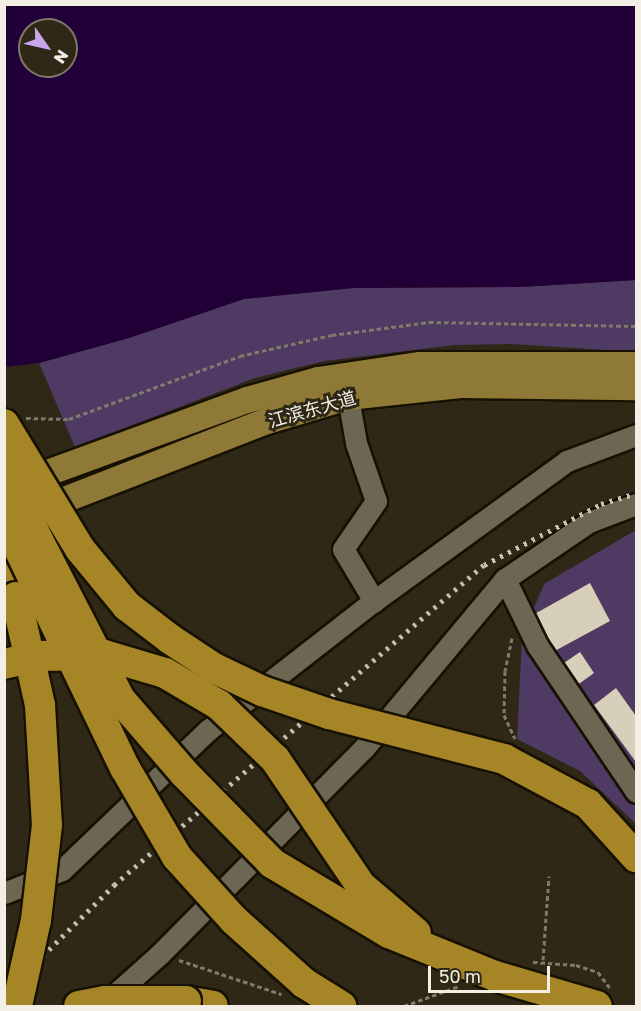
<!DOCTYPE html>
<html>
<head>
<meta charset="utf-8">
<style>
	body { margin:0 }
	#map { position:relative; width:641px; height:1011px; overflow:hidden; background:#2f2817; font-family:"Golos Text","Noto Sans SC",sans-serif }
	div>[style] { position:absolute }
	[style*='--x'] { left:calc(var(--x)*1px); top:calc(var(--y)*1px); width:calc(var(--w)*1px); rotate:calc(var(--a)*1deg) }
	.green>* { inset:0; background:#4e3a62 }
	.water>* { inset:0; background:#200036 }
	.building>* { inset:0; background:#d7cfba }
	.path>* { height:3px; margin-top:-1.5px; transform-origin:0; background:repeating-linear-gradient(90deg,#807a6c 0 4.5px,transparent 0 7.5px) }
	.roads { filter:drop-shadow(2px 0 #171102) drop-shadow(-2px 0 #171102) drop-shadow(0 2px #171102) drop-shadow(0 -2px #171102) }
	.minor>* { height:21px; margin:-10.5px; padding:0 10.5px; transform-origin:10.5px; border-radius:10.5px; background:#6d6653 }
	.major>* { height:26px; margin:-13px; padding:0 13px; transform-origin:13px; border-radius:13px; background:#8f7937 }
	.highway>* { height:30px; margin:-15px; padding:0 15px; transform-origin:15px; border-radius:15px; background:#a58525 }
	.rail>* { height:4.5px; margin-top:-2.25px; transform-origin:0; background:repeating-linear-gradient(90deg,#c6c1b5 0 3px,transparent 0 9px) }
	.bridges { filter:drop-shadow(2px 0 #171102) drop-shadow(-2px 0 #171102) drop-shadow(0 2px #171102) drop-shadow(0 -2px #171102) }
	.highway-bridge>* { height:30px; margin:-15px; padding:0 15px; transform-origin:15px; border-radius:15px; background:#a58525 }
	span { translate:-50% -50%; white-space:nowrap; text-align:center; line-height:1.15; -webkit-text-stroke:6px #2f2817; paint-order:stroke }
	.street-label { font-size:18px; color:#f3efe4 }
	.frame { position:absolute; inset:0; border:6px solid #f3efe4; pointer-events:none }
	.north { position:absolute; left:18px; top:18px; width:60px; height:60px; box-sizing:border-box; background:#2f2817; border:2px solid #7d7869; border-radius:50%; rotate:124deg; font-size:16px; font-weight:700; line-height:24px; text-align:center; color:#f3efe4 }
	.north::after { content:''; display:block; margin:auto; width:21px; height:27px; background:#c9a5ee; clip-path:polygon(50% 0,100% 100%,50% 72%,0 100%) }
	.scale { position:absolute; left:428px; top:966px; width:122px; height:27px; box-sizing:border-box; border:3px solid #f3efe4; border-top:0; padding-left:8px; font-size:18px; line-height:21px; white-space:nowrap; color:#f3efe4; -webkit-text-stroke:4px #2f2817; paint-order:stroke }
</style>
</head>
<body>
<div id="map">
	<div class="green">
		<div style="clip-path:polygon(636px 280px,636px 352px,512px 344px,455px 345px,324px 361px,255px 378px,75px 447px,39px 363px,129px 338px,244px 299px,353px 288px,521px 287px)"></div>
		<div style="clip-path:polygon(636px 530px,636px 824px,580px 771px,517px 739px,522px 636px,544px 584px)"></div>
	</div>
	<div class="water">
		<div style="clip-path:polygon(evenodd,4px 5px,636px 5px,636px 280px,521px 287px,353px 288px,244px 299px,129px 338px,39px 363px,5px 367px,4px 5px,30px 30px,66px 30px,66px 66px,30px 66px,30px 30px)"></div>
	</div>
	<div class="building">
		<div style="clip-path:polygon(590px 583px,610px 621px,551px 653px,531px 616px)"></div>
		<div style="clip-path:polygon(580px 652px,594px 673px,576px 686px,561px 665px)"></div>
		<div style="clip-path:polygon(616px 688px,636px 716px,636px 762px,594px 705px)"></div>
	</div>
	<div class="path">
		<div style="--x:26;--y:418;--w:43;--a:1.3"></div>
		<div style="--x:69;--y:419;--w:182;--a:-20.2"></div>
		<div style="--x:240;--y:356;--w:94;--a:-12.9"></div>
		<div style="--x:332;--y:335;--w:98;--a:-7.6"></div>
		<div style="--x:429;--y:322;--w:207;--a:1.1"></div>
		<div style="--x:512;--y:638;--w:34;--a:102"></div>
		<div style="--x:505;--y:671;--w:44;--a:91.3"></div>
		<div style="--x:504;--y:715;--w:26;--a:65"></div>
		<div style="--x:179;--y:960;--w:108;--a:18.4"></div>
		<div style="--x:543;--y:960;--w:84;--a:-85.9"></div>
		<div style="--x:533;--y:962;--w:43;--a:4"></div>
		<div style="--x:576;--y:965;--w:23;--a:18"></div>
		<div style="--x:598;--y:972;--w:20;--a:53"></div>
		<div style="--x:404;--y:1006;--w:59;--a:-20"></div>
	</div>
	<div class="roads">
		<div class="minor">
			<div style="--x:348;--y:397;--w:47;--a:80.1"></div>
			<div style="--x:356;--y:443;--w:61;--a:71"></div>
			<div style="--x:376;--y:501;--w:58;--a:124.5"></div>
			<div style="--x:343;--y:549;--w:61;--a:59.2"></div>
			<div style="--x:505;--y:579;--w:73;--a:64.1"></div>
			<div style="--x:537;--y:645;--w:177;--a:56"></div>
			<div style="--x:4;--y:893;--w:62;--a:-21.6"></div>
			<div style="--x:62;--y:870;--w:202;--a:-43.8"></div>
			<div style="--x:208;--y:730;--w:210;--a:-37.9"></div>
			<div style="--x:374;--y:601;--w:238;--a:-36"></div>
			<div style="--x:567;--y:461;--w:74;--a:-20.6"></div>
			<div style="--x:104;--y:1004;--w:75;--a:-41.8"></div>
			<div style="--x:160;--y:954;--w:290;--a:-45.3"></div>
			<div style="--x:364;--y:748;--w:220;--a:-50.2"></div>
			<div style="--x:505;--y:579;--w:102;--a:-34.2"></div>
			<div style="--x:589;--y:522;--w:50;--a:-21"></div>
		</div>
		<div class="major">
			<div style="--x:20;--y:483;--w:242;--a:-20.1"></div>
			<div style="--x:247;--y:400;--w:74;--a:-15.7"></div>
			<div style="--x:318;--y:380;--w:103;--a:-8.4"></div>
			<div style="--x:420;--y:365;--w:216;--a:0"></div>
			<div style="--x:36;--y:511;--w:248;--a:-21.3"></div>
			<div style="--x:267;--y:421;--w:84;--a:-16.5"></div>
			<div style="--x:348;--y:397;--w:113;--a:-6.1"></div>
			<div style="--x:460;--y:385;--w:176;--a:0.7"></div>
		</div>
		<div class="highway">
			<div style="--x:4;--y:562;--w:37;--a:71"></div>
			<div style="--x:186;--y:1001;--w:27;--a:10"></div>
		</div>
	</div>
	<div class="rail">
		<div style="--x:4;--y:994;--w:155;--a:-44.7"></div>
		<div style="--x:114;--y:885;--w:489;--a:-40.9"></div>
		<div style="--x:484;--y:565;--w:132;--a:-27.5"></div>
		<div style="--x:601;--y:504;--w:37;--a:-17"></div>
	</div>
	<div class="bridges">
		<div class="highway-bridge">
			<div style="--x:4;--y:424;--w:146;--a:58.7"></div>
			<div style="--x:80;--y:549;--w:74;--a:50.5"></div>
			<div style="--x:127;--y:606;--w:54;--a:37.5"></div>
			<div style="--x:170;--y:639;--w:53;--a:33.4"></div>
			<div style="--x:214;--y:668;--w:53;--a:25.6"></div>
			<div style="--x:262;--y:691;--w:71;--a:18.9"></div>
			<div style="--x:329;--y:714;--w:181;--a:14.4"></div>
			<div style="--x:504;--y:759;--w:95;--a:28.2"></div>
			<div style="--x:588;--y:804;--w:72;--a:47.8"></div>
			<div style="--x:4;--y:463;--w:84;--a:66.2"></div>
			<div style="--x:38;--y:540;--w:179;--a:62.7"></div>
			<div style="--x:120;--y:699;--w:98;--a:49.1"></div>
			<div style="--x:184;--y:773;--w:126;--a:45.6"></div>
			<div style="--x:272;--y:863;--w:136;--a:30.9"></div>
			<div style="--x:389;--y:933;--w:114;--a:22.1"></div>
			<div style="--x:495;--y:976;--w:106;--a:16.4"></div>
			<div style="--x:4;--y:518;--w:278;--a:64.2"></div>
			<div style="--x:125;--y:768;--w:103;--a:59.7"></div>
			<div style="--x:177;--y:857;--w:85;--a:47.9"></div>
			<div style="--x:234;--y:920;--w:94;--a:42"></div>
			<div style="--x:304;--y:983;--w:44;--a:31.9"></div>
			<div style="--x:16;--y:597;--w:111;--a:77.5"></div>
			<div style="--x:40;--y:705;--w:120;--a:86.7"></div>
			<div style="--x:47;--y:825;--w:96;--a:96.6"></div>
			<div style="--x:36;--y:920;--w:88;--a:102.5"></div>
			<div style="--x:4;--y:664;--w:35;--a:-13"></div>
			<div style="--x:38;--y:656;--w:66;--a:-0.9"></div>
			<div style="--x:104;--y:655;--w:64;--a:16.4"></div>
			<div style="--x:165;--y:673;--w:63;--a:30.7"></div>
			<div style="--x:219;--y:705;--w:78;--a:44"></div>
			<div style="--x:275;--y:759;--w:153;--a:55.9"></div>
			<div style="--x:361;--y:886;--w:72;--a:40.5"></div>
			<div style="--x:79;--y:1006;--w:26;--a:-11"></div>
			<div style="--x:105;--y:1001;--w:81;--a:0"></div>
		</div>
	</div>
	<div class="street-label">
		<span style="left:312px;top:409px;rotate:-16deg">江滨东大道</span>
	</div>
	<div class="frame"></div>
	<div class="north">N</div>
	<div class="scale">50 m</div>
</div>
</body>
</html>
